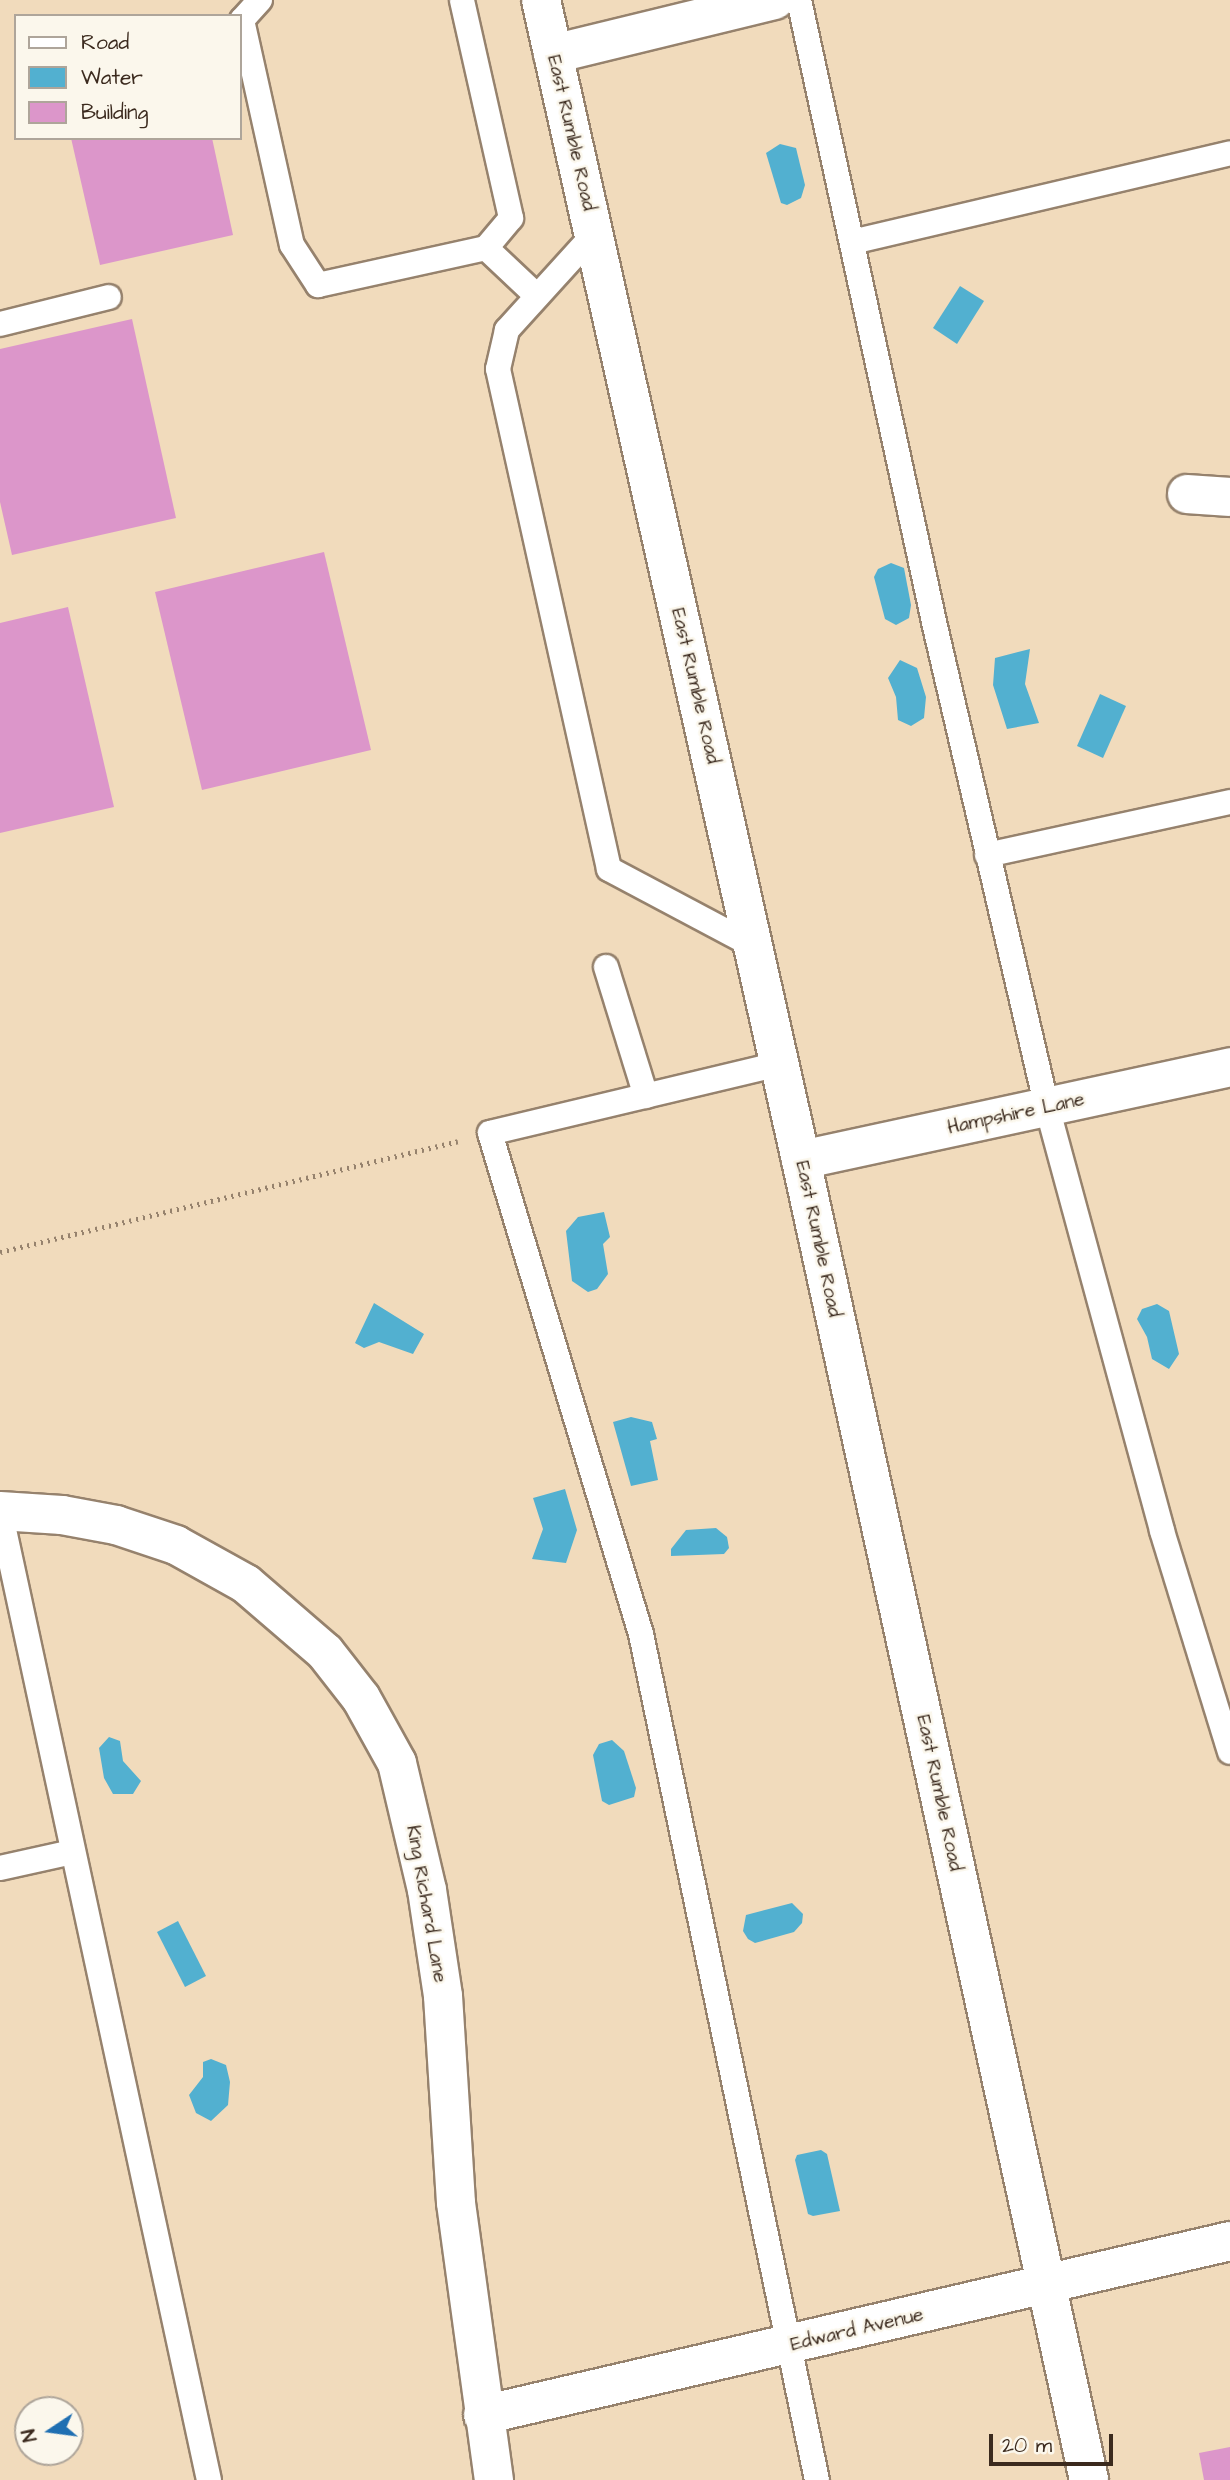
<!DOCTYPE html>
<html>
<head>
<meta charset="utf-8">
<style>
	body { margin:0 }
	#map { position:relative; width:1230px; height:2480px; overflow:hidden; background:#f1dbbc; font-family:"Architects Daughter",sans-serif }
	div>[style] { position:absolute }
	[style*='--x'] { left:calc(var(--x)*1px); top:calc(var(--y)*1px); width:calc(var(--w)*1px); rotate:calc(var(--a)*1deg) }
	.water>* { inset:0; background:#52b0d0 }
	.building>* { inset:0; background:#dc96ca }
	.path>* { height:4.5px; margin-top:-2.25px; transform-origin:0; background:repeating-linear-gradient(90deg,#96826d 0 2px,transparent 0 7px) }
	.roads { filter:drop-shadow(2px 0 #96826d) drop-shadow(-2px 0 #96826d) drop-shadow(0 2px #96826d) drop-shadow(0 -2px #96826d) }
	.service>* { height:24px; margin:-12px; padding:0 12px; transform-origin:12px; border-radius:12px; background:#fff }
	.minor>* { height:38px; margin:-19px; padding:0 19px; transform-origin:19px; border-radius:19px; background:#fff }
	.tertiary>* { height:38px; margin:-19px; padding:0 19px; transform-origin:19px; border-radius:19px; background:#fff }
	span { translate:-50% -50%; white-space:nowrap; text-align:center; line-height:1.15; -webkit-text-stroke:5px #fbf7ec; paint-order:stroke }
	.street-label { font-size:19px; color:#3b2a1e }
	.legend { position:absolute; left:14px; top:14px; width:228px; height:126px; box-sizing:border-box; background:#fbf7ec; border:2px solid #aea59a; margin:0; padding:9px 12px; list-style:none; font-size:21px; color:#3b2a1e }
	.legend li { display:flex; align-items:center; gap:14px; height:35px }
	.legend b { width:35px; border:2px solid #aea59a }
	.north { position:absolute; left:14px; top:2396px; width:70px; height:70px; box-sizing:border-box; background:#fbf7ec; border:2px solid #aea59a; border-radius:50%; rotate:257deg; font-size:19px; font-weight:700; line-height:28px; text-align:center; color:#3b2a1e }
	.north::after { content:''; display:block; margin:auto; width:24px; height:32px; background:#1f6fb2; clip-path:polygon(50% 0,100% 100%,50% 72%,0 100%) }
	.scale { position:absolute; left:989px; top:2434px; width:124px; height:32px; box-sizing:border-box; border:4px solid #3b2a1e; border-top:0; padding-left:9px; font-size:21px; line-height:24px; white-space:nowrap; color:#3b2a1e; -webkit-text-stroke:5px #fbf7ec; paint-order:stroke }
</style>
</head>
<body>
<div id="map">
	<div class="water">
		<div style="clip-path:polygon(780px 144px,796px 148px,805px 185px,801px 198px,787px 205px,781px 203px,766px 153px)"></div>
		<div style="clip-path:polygon(960px 286px,984px 301px,957px 344px,933px 328px)"></div>
		<div style="clip-path:polygon(891px 563px,904px 568px,911px 605px,909px 618px,896px 625px,885px 619px,874px 577px,878px 569px)"></div>
		<div style="clip-path:polygon(1030px 649px,1025px 684px,1039px 723px,1007px 729px,993px 685px,995px 658px)"></div>
		<div style="clip-path:polygon(900px 660px,917px 668px,926px 697px,924px 718px,911px 726px,898px 720px,896px 697px,888px 678px)"></div>
		<div style="clip-path:polygon(1100px 694px,1126px 706px,1103px 758px,1077px 746px)"></div>
		<div style="clip-path:polygon(604px 1212px,610px 1237px,603px 1244px,608px 1274px,597px 1289px,588px 1292px,572px 1281px,566px 1231px,578px 1217px)"></div>
		<div style="clip-path:polygon(374px 1303px,424px 1334px,413px 1354px,379px 1342px,364px 1348px,355px 1343px)"></div>
		<div style="clip-path:polygon(1157px 1304px,1169px 1311px,1179px 1354px,1169px 1369px,1152px 1359px,1147px 1337px,1137px 1319px,1142px 1309px)"></div>
		<div style="clip-path:polygon(631px 1417px,652px 1422px,657px 1439px,650px 1441px,658px 1480px,631px 1486px,613px 1422px)"></div>
		<div style="clip-path:polygon(565px 1489px,577px 1530px,566px 1563px,532px 1559px,543px 1529px,533px 1498px)"></div>
		<div style="clip-path:polygon(716px 1528px,727px 1537px,729px 1548px,724px 1554px,671px 1556px,671px 1549px,686px 1530px)"></div>
		<div style="clip-path:polygon(109px 1737px,120px 1741px,123px 1761px,141px 1781px,133px 1794px,113px 1794px,104px 1778px,99px 1748px)"></div>
		<div style="clip-path:polygon(612px 1740px,624px 1751px,636px 1788px,634px 1797px,609px 1805px,602px 1801px,593px 1755px,599px 1744px)"></div>
		<div style="clip-path:polygon(792px 1903px,803px 1914px,802px 1923px,794px 1932px,755px 1943px,748px 1939px,743px 1931px,746px 1915px)"></div>
		<div style="clip-path:polygon(178px 1921px,206px 1976px,185px 1987px,157px 1932px)"></div>
		<div style="clip-path:polygon(211px 2059px,226px 2065px,230px 2082px,228px 2105px,211px 2121px,196px 2113px,189px 2095px,203px 2077px,203px 2062px)"></div>
		<div style="clip-path:polygon(821px 2150px,827px 2154px,840px 2211px,813px 2216px,808px 2214px,795px 2160px,797px 2155px)"></div>
	</div>
	<div class="building">
		<div style="clip-path:polygon(71px 138px,212px 138px,233px 235px,100px 265px)"></div>
		<div style="clip-path:polygon(132px 319px,176px 518px,12px 555px,0 502px,0 349px)"></div>
		<div style="clip-path:polygon(324px 552px,371px 750px,202px 790px,155px 592px)"></div>
		<div style="clip-path:polygon(68px 607px,114px 807px,0 833px,0 623px)"></div>
		<div style="clip-path:polygon(1230px 2447px,1230px 2480px,1204px 2480px,1199px 2453px)"></div>
	</div>
	<div class="path">
		<div style="--x:0;--y:1252;--w:471;--a:-13.6"></div>
	</div>
	<div class="roads">
		<div class="service">
			<div style="--x:260;--y:0;--w:27;--a:132"></div>
			<div style="--x:242;--y:20;--w:230;--a:77.5"></div>
			<div style="--x:292;--y:245;--w:48;--a:57"></div>
			<div style="--x:318;--y:285;--w:172;--a:-12.4"></div>
			<div style="--x:486;--y:248;--w:39;--a:-50"></div>
			<div style="--x:511;--y:218;--w:223;--a:-102.7"></div>
			<div style="--x:799;--y:0;--w:636;--a:77.75"></div>
			<div style="--x:934;--y:622;--w:498;--a:76.9"></div>
			<div style="--x:1047;--y:1107;--w:439;--a:74.8"></div>
			<div style="--x:1162;--y:1531;--w:231;--a:72.9"></div>
			<div style="--x:594;--y:234;--w:130;--a:132.2"></div>
			<div style="--x:507;--y:330;--w:40;--a:103"></div>
			<div style="--x:498;--y:369;--w:512;--a:77.48"></div>
			<div style="--x:609;--y:869;--w:162;--a:28"></div>
			<div style="--x:852;--y:242;--w:388;--a:-13.2"></div>
			<div style="--x:486;--y:248;--w:70;--a:43.3"></div>
			<div style="--x:0;--y:324;--w:112;--a:-13.9"></div>
			<div style="--x:987;--y:855;--w:249;--a:-12.3"></div>
			<div style="--x:606;--y:967;--w:135;--a:72.8"></div>
			<div style="--x:779;--y:1064;--w:297;--a:166.6"></div>
			<div style="--x:490;--y:1133;--w:523;--a:73.23"></div>
			<div style="--x:641;--y:1634;--w:864;--a:78.25"></div>
			<div style="--x:0;--y:1511;--w:991;--a:77.83"></div>
			<div style="--x:0;--y:1868;--w:74;--a:-12.5"></div>
		</div>
		<div class="minor">
			<div style="--x:553;--y:54;--w:228;--a:-13.7"></div>
			<div style="--x:1187;--y:494;--w:43;--a:4"></div>
			<div style="--x:801;--y:1160;--w:439;--a:-12.2"></div>
			<div style="--x:0;--y:1511;--w:62;--a:3.7"></div>
			<div style="--x:62;--y:1515;--w:55;--a:10.5"></div>
			<div style="--x:116;--y:1525;--w:63;--a:18.4"></div>
			<div style="--x:176;--y:1545;--w:80;--a:29.1"></div>
			<div style="--x:246;--y:1584;--w:104;--a:40.7"></div>
			<div style="--x:325;--y:1652;--w:58;--a:52"></div>
			<div style="--x:361;--y:1698;--w:74;--a:61"></div>
			<div style="--x:397;--y:1763;--w:130;--a:76.7"></div>
			<div style="--x:427;--y:1890;--w:107;--a:81.4"></div>
			<div style="--x:443;--y:1996;--w:207;--a:86.4"></div>
			<div style="--x:456;--y:2203;--w:280;--a:82.2"></div>
		</div>
		<div class="tertiary">
			<div style="--x:541;--y:0;--w:1189;--a:77.37"></div>
			<div style="--x:801;--y:1160;--w:1351;--a:77.69"></div>
			<div style="--x:483;--y:2415;--w:767;--a:-13.11"></div>
		</div>
	</div>
	<div class="street-label">
		<span style="left:571px;top:133px;rotate:77deg">East Rumble Road</span>
		<span style="left:695px;top:686px;rotate:77deg">East Rumble Road</span>
		<span style="left:1016px;top:1114px;rotate:-12deg">Hampshire Lane</span>
		<span style="left:818px;top:1239px;rotate:78deg">East Rumble Road</span>
		<span style="left:939px;top:1793px;rotate:78deg">East Rumble Road</span>
		<span style="left:426px;top:1904px;rotate:80deg">King Richard Lane</span>
		<span style="left:857px;top:2330px;rotate:-13deg">Edward Avenue</span>
	</div>
	<ul class="legend">
	<li><b style="height:9px;background:#fff"></b>Road</li>
	<li><b style="height:19px;background:#52b0d0"></b>Water</li>
	<li><b style="height:19px;background:#dc96ca"></b>Building</li>
	</ul>
	<div class="north">N</div>
	<div class="scale">20 m</div>
</div>
</body>
</html>
